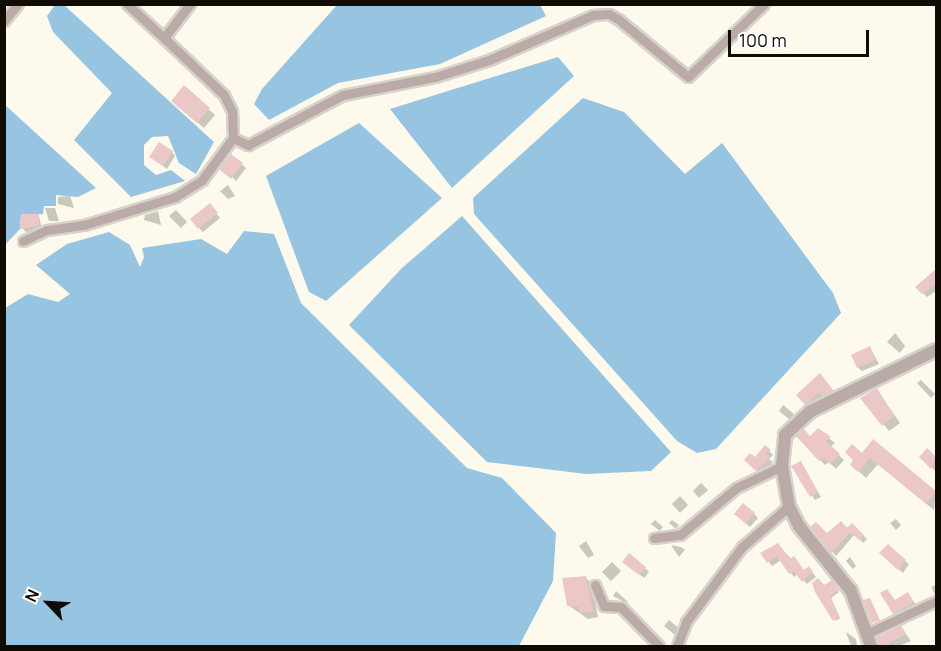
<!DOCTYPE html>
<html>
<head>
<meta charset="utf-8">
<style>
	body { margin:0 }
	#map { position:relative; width:941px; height:651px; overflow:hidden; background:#fdf9ed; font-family:Manrope,sans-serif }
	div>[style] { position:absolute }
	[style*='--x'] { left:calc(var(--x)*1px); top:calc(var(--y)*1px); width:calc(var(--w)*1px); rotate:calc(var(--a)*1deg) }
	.water>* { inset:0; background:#97c5e1 }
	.shadow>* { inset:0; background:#0003 }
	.building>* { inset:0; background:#ebc8c7 }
	.roads { filter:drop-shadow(2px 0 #d7d3c8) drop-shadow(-2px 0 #d7d3c8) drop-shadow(0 2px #d7d3c8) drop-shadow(0 -2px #d7d3c8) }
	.minor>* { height:9px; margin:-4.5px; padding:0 4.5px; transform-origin:4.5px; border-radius:4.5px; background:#baaba8 }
	.tertiary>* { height:12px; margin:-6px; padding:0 6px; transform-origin:6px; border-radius:6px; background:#baaba8 }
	span { translate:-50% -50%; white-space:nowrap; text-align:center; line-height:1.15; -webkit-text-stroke:4.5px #fff; paint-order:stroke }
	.frame { position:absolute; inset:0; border:6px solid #100c04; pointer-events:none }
	.north { position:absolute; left:18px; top:573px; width:60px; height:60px; -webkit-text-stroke:4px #fff; paint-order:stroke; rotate:295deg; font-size:16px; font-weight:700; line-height:24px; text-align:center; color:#100c04 }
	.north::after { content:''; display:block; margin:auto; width:21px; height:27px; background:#100c04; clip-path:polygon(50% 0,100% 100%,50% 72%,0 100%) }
	.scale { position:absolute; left:728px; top:30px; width:141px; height:27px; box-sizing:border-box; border:3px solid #100c04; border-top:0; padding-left:8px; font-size:18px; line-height:21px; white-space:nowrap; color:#100c04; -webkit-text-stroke:4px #fff; paint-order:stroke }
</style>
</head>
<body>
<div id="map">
	<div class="water">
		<div style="clip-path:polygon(55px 5px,64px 5px,214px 142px,196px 174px,179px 163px,168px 136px,152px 137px,144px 145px,144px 165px,156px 175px,171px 170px,185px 181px,131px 197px,74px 140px,112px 93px,53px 32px,47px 16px)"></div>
		<div style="clip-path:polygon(337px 5px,540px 5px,546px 16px,440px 64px,338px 83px,269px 120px,254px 104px,262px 89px)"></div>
		<div style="clip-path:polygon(558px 57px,574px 76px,452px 188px,390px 109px)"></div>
		<div style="clip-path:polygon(583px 98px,624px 112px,685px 174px,722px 143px,833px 293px,841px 313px,716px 449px,697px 453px,677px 441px,474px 214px,473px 198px)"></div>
		<div style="clip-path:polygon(4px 104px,96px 188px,78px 197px,56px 195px,56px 206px,44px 206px,43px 214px,21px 215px,20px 229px,5px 245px)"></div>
		<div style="clip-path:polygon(359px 123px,442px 198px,326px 301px,309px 292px,266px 176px)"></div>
		<div style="clip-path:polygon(462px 216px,671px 452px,651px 471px,586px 474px,487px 462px,349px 325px,401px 269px)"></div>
		<div style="clip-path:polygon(244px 231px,274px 234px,301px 303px,467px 468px,502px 478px,556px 533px,553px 581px,519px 646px,5px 646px,5px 308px,28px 294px,58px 302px,70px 294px,36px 265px,67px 244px,109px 232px,130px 245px,140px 267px,144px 257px,142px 248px,201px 239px,227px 254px)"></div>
	</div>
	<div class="shadow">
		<div style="clip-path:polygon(184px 87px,215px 115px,204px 128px,179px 107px)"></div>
		<div style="clip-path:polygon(172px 152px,175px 156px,167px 169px,151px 157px)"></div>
		<div style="clip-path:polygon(231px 156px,246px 168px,236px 181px,222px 167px)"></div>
		<div style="clip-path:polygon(228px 185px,235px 196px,228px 199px,220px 191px)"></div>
		<div style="clip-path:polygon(70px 196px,74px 208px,58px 204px,58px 197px)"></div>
		<div style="clip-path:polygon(45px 208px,55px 208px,59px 221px,49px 221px)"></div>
		<div style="clip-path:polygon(213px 209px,220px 218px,203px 232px,199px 228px)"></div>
		<div style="clip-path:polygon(176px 210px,187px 222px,181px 228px,169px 216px)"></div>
		<div style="clip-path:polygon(158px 211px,161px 225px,144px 220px,145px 215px)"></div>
		<div style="clip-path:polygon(39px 216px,42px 230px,26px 232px,22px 228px)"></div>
		<div style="clip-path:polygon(934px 273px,936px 291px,927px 297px,917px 288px)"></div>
		<div style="clip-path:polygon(895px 333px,905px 346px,900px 353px,887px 342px)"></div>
		<div style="clip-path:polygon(870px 348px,879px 364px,862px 371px,858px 368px)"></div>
		<div style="clip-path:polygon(824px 379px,836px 394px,827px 399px,824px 396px,809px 408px,798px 395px)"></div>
		<div style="clip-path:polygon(921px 380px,935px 394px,931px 398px,917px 383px)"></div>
		<div style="clip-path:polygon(877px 390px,900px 423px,889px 431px,862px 398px)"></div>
		<div style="clip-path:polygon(783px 405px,794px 414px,790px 420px,779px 411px)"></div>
		<div style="clip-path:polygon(818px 430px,835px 443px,830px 447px,844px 460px,836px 469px,829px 462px,825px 465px,798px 436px,811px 437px)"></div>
		<div style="clip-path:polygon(873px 441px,936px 493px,934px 510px,878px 464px,866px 478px,852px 465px)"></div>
		<div style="clip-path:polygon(765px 447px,773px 455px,769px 459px,773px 462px,761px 474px,746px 460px,755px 459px)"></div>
		<div style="clip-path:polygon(927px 450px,936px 459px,936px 472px,921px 457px)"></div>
		<div style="clip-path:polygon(801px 463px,821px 497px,815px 500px,793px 467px)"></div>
		<div style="clip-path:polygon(701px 483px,708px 490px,699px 498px,693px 491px)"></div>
		<div style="clip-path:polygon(680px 496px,688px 505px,680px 513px,672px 504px)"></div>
		<div style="clip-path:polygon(754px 514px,758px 518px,750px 527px,740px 518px)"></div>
		<div style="clip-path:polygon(896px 519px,901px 525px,896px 530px,890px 523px)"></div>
		<div style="clip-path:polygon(655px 520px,663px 527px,660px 531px,651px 524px)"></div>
		<div style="clip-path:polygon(672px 520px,679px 525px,676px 529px,669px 523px)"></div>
		<div style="clip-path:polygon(852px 525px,867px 539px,863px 543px,855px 534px,836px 556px,812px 527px,827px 535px)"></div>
		<div style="clip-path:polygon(586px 541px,594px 555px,588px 558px,579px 546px)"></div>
		<div style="clip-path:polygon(671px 545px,681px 547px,685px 550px,679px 557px)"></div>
		<div style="clip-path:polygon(778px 545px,804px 572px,812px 572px,816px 577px,807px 584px,798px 574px,794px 577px,781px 560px,772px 566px,769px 562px)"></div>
		<div style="clip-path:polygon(881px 553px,905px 561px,909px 564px,903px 573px)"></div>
		<div style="clip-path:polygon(850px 557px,856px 566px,853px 569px,846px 561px)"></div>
		<div style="clip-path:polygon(612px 562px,621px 571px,611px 581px,602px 572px)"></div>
		<div style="clip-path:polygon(628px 565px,645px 568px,649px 572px,644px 578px)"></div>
		<div style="clip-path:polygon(586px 578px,592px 584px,598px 617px,588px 619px,568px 605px)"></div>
		<div style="clip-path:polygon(831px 582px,839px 592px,831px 598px,840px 618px,836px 621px,814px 583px,824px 587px)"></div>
		<div style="clip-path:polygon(936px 585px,936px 597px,931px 587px)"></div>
		<div style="clip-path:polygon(616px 591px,628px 602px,626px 603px,613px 596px)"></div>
		<div style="clip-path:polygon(908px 594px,917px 606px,898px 617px,894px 613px,896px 601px)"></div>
		<div style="clip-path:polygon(669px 620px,680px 629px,675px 635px,664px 626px)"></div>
		<div style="clip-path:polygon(901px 627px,911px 641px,899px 646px,881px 646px,878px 637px)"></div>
		<div style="clip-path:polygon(846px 632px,856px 639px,857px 646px,851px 646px)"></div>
	</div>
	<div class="building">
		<div style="clip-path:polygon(184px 85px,210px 108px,197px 123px,171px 101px)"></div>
		<div style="clip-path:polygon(159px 142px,173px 151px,163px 166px,149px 157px)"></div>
		<div style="clip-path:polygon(231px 154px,243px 163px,231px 179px,219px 169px)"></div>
		<div style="clip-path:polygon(210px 203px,218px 213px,198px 229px,190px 219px)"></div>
		<div style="clip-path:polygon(21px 214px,39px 214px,39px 226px,20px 229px)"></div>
		<div style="clip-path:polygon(936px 269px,936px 285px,922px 294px,915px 287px)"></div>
		<div style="clip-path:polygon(870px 346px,876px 360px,857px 368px,851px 355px)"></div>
		<div style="clip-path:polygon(820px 373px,833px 390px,822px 396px,819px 392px,805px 405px,796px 395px)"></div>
		<div style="clip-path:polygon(877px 388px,894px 416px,882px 426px,860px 398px)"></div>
		<div style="clip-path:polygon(818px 428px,831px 437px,826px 441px,840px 454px,830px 464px,823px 458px,819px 461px,796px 436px,804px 429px,810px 436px)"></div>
		<div style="clip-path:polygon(873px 439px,936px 491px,926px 504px,870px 458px,858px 472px,850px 465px,853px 460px,845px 452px,852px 444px,862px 453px)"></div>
		<div style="clip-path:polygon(765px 445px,771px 450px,766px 454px,770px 457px,756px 471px,744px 460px,750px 453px,755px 457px)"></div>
		<div style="clip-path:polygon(927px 448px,936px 457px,931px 469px,919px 457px)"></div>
		<div style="clip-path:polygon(801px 461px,818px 492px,810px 497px,791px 466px)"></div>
		<div style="clip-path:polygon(743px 503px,755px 513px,746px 524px,734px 514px)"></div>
		<div style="clip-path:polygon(841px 521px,847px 528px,852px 523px,864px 535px,859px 540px,850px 532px,831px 553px,810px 527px,816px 522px,827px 533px)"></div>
		<div style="clip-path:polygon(778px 543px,790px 559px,794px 556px,804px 570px,809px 566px,813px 572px,802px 582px,794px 571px,789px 574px,777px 556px,767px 563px,760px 553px)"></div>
		<div style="clip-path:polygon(888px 544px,906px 560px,898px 570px,879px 553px)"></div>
		<div style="clip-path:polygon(629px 553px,646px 567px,639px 575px,622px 562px)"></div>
		<div style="clip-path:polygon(586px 576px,593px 611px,580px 613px,579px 607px,567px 606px,562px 578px)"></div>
		<div style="clip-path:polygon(818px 578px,824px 585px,832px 580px,839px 590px,830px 596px,839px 616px,833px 621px,815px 592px,812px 583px)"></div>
		<div style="clip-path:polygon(887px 589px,895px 600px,908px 592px,914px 602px,893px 614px,880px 593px)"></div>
		<div style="clip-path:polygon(870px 598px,880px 620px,872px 623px,863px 600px)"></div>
		<div style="clip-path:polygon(901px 625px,906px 634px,889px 643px,891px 646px,879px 646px,876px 637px)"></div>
	</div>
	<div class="roads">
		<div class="minor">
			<div style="--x:127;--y:4;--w:50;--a:42.6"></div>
			<div style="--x:164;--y:38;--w:43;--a:-52.6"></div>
			<div style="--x:4;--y:21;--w:22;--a:-51"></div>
			<div style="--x:233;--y:138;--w:17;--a:25"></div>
			<div style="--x:248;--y:145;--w:107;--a:-27.8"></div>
			<div style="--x:343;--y:95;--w:94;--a:-11.1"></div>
			<div style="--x:435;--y:77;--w:57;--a:-17.5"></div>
			<div style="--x:489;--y:60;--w:113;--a:-23.4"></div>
			<div style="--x:593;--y:15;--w:16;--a:-4"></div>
			<div style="--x:609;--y:14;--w:10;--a:29"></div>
			<div style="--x:618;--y:19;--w:91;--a:39.6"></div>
			<div style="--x:688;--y:77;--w:105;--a:-43.8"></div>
			<div style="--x:23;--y:241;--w:26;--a:-25"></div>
			<div style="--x:47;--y:230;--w:37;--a:-8"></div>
			<div style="--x:84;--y:225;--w:95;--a:-17.1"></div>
			<div style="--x:175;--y:197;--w:32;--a:-32"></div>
			<div style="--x:202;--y:180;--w:52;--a:-53.6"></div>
			<div style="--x:233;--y:138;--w:27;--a:-92"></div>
			<div style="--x:232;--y:111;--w:18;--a:-117"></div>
			<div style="--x:224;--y:95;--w:83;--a:-136.5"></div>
			<div style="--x:654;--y:538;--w:26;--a:-7"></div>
			<div style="--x:680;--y:535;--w:73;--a:-40"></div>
			<div style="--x:736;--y:488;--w:51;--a:-25.6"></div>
			<div style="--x:595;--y:585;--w:23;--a:67"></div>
			<div style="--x:604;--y:606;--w:17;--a:3"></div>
			<div style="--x:621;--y:607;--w:54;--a:45.7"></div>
			<div style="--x:866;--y:634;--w:77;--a:-25.2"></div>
			<div style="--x:677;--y:646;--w:26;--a:-69"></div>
			<div style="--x:686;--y:622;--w:94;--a:-53.3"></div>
			<div style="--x:742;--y:547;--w:62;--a:-41.1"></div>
		</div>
		<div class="tertiary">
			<div style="--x:871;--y:646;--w:59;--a:-110"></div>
			<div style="--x:851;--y:591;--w:83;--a:-128.7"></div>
			<div style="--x:799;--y:526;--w:22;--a:-117"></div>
			<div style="--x:789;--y:506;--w:41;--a:-99.9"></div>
			<div style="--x:782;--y:466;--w:31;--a:-84"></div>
			<div style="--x:785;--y:435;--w:35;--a:-43"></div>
			<div style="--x:811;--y:411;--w:139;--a:-26"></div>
		</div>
	</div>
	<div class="frame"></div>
	<div class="north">N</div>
	<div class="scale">100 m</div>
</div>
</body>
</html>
